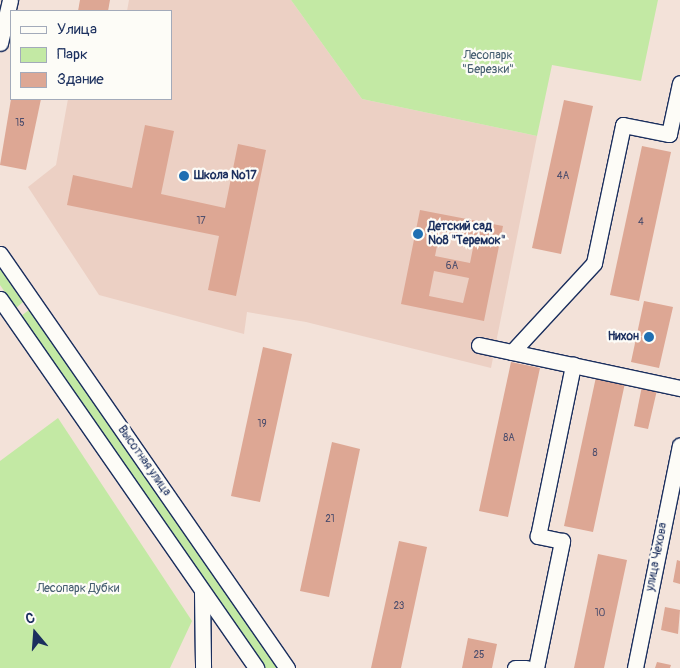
<!DOCTYPE html>
<html>
<head>
<meta charset="utf-8">
<style>
	body { margin:0 }
	#map { position:relative; width:680px; height:668px; overflow:hidden; background:#f3e2d9; font-family:Pangolin,sans-serif }
	div>[style] { position:absolute }
	[style*='--x'] { left:calc(var(--x)*1px); top:calc(var(--y)*1px); width:calc(var(--w)*1px); rotate:calc(var(--a)*1deg) }
	.built>* { inset:0; background:#ecd0c4 }
	.green>* { inset:0; background:#c3e9a4 }
	.building>* { inset:0; background:#dda794 }
	.roads { filter:drop-shadow(1px 0 #1b2f5e) drop-shadow(-1px 0 #1b2f5e) drop-shadow(0 1px #1b2f5e) drop-shadow(0 -1px #1b2f5e) }
	.minor>* { height:15px; margin:-7.5px; padding:0 7.5px; transform-origin:7.5px; border-radius:7.5px; background:#fdfcf7 }
	.dots>* { width:14px; height:14px; translate:-50% -50%; box-sizing:border-box; border:2px solid #fdfcf7; border-radius:50% }
	span { translate:-50% -50%; white-space:nowrap; text-align:center; line-height:1.15; -webkit-text-stroke:4.5px #fdfcf7; paint-order:stroke }
	.number-label { font-size:10px; color:#4c4d6c }
	.number-label span { -webkit-text-stroke-width:0 }
	.park-label { font-size:12px; color:#455e70 }
	.poi-label { font-size:12px; color:#1b2f5e; font-weight:700 }
	.left { translate:0 -50%; text-align:left }
	.right { translate:-100% -50%; text-align:right }
	.street-label { font-size:12px; color:#1b2f5e }
	.legend { position:absolute; left:10px; top:10px; width:162px; height:90px; box-sizing:border-box; background:#fdfcf7; border:1px solid #a3aaba; margin:0; padding:6px 9px; list-style:none; font-size:15px; color:#1b2f5e }
	.legend li { display:flex; align-items:center; gap:10px; height:25px }
	.legend b { width:25px; border:1px solid #a3aaba }
	.north { position:absolute; left:10px; top:608px; width:50px; height:50px; -webkit-text-stroke:4px #fdfcf7; paint-order:stroke; rotate:342deg; font-size:14px; font-weight:700; line-height:20px; text-align:center; color:#1b2f5e }
	.north::after { content:''; display:block; margin:auto; width:18px; height:22px; background:#1b2f5e; clip-path:polygon(50% 0,100% 100%,50% 72%,0 100%) }
</style>
</head>
<body>
<div id="map">
	<div class="built">
		<div style="clip-path:polygon(129px 0,291px 0,362px 99px,537px 136px,491px 368px,306px 322px,247px 312px,244px 334px,99px 295px,28px 187px,56px 165px,68px 99px,171px 99px,171px 11px,127px 11px)"></div>
	</div>
	<div class="green">
		<div style="clip-path:polygon(291px 0,658px 0,641px 81px,552px 65px,537px 136px,362px 99px)"></div>
		<div style="clip-path:polygon(0 269px,23px 302px,16px 308px,0 285px)"></div>
		<div style="clip-path:polygon(29px 310px,277px 668px,265px 668px,21px 316px)"></div>
		<div style="clip-path:polygon(58px 418px,192px 621px,170px 668px,0 668px,0 461px)"></div>
	</div>
	<div class="building">
		<div style="clip-path:polygon(80px 0,110px 0,108px 11px,78px 11px)"></div>
		<div style="clip-path:polygon(11px 99px,41px 99px,26px 170px,0 165px)"></div>
		<div style="clip-path:polygon(564px 100px,593px 106px,561px 254px,532px 248px)"></div>
		<div style="clip-path:polygon(145px 125px,174px 131px,161px 194px,225px 208px,238px 144px,266px 150px,236px 296px,208px 290px,219px 236px,67px 205px,73px 175px,132px 188px)"></div>
		<div style="clip-path:polygon(642px 146px,671px 152px,639px 301px,610px 295px)"></div>
		<div style="clip-path:polygon(evenodd,420px 210px,503px 226px,484px 321px,401px 304px,420px 210px,440px 231px,475px 238px,470px 263px,435px 256px,440px 231px,420px 210px,434px 271px,469px 278px,463px 303px,429px 296px,434px 271px)"></div>
		<div style="clip-path:polygon(644px 301px,673px 307px,659px 368px,631px 362px)"></div>
		<div style="clip-path:polygon(263px 347px,292px 354px,260px 502px,231px 496px)"></div>
		<div style="clip-path:polygon(511px 362px,540px 368px,508px 517px,479px 511px)"></div>
		<div style="clip-path:polygon(596px 377px,625px 383px,593px 532px,564px 526px)"></div>
		<div style="clip-path:polygon(642px 386px,657px 390px,648px 429px,634px 426px)"></div>
		<div style="clip-path:polygon(332px 442px,360px 449px,329px 597px,300px 591px)"></div>
		<div style="clip-path:polygon(399px 541px,427px 547px,401px 668px,371px 668px)"></div>
		<div style="clip-path:polygon(598px 554px,627px 560px,604px 668px,574px 668px)"></div>
		<div style="clip-path:polygon(677px 560px,680px 561px,680px 584px,673px 582px)"></div>
		<div style="clip-path:polygon(665px 607px,680px 610px,678px 634px,661px 630px)"></div>
		<div style="clip-path:polygon(468px 638px,497px 644px,492px 668px,462px 668px)"></div>
		<div style="clip-path:polygon(657px 662px,671px 665px,670px 668px,655px 668px)"></div>
	</div>
	<div class="roads">
		<div class="minor">
			<div style="--x:0;--y:43;--w:44;--a:-76.9"></div>
			<div style="--x:0;--y:254;--w:504;--a:55.27"></div>
			<div style="--x:0;--y:299;--w:449;--a:55.2"></div>
			<div style="--x:479;--y:345;--w:206;--a:12.1"></div>
			<div style="--x:512;--y:352;--w:121;--a:-47.3"></div>
			<div style="--x:594;--y:263;--w:141;--a:-78.1"></div>
			<div style="--x:623;--y:125;--w:47;--a:11.1"></div>
			<div style="--x:669;--y:134;--w:52;--a:-77.8"></div>
			<div style="--x:202;--y:592;--w:76;--a:89.2"></div>
			<div style="--x:515;--y:668;--w:11;--a:0"></div>
			<div style="--x:536;--y:668;--w:130;--a:-78.4"></div>
			<div style="--x:562;--y:541;--w:25;--a:-168"></div>
			<div style="--x:538;--y:536;--w:175;--a:-78.4"></div>
			<div style="--x:635;--y:668;--w:227;--a:-78.6"></div>
		</div>
	</div>
	<div class="dots">
		<div style="left:184px;top:176px;background:#1f6fb2"></div>
		<div style="left:418px;top:234px;background:#1f6fb2"></div>
		<div style="left:649px;top:337px;background:#1f6fb2"></div>
	</div>
	<div class="number-label">
		<span style="left:20px;top:124px">15</span>
		<span style="left:563px;top:177px">4А</span>
		<span style="left:201px;top:222px">17</span>
		<span style="left:641px;top:223px">4</span>
		<span style="left:452px;top:267px">6А</span>
		<span style="left:262px;top:425px">19</span>
		<span style="left:509px;top:439px">8А</span>
		<span style="left:595px;top:454px">8</span>
		<span style="left:330px;top:520px">21</span>
		<span style="left:399px;top:607px">23</span>
		<span style="left:600px;top:614px">10</span>
		<span style="left:479px;top:656px">25</span>
	</div>
	<div class="park-label">
		<span style="left:488px;top:63px">Лесопарк<br>"Березки"</span>
		<span style="left:78px;top:589px">Лесопарк Дубки</span>
	</div>
	<div class="poi-label">
		<span class="left" style="left:194px;top:176px">Школа №17</span>
		<span class="left" style="left:428px;top:234px">Детский сад<br>№8 "Теремок"</span>
		<span class="right" style="left:639px;top:337px">Нихон</span>
	</div>
	<div class="street-label">
		<span style="left:144px;top:461px;rotate:55deg">Высотная улица</span>
		<span style="left:657px;top:557px;rotate:-79deg">улица Чехова</span>
	</div>
	<ul class="legend">
	<li><b style="height:6px;background:#fdfcf7"></b>Улица</li>
	<li><b style="height:14px;background:#c3e9a4"></b>Парк</li>
	<li><b style="height:14px;background:#dda794"></b>Здание</li>
	</ul>
	<div class="north">С</div>
</div>
</body>
</html>
